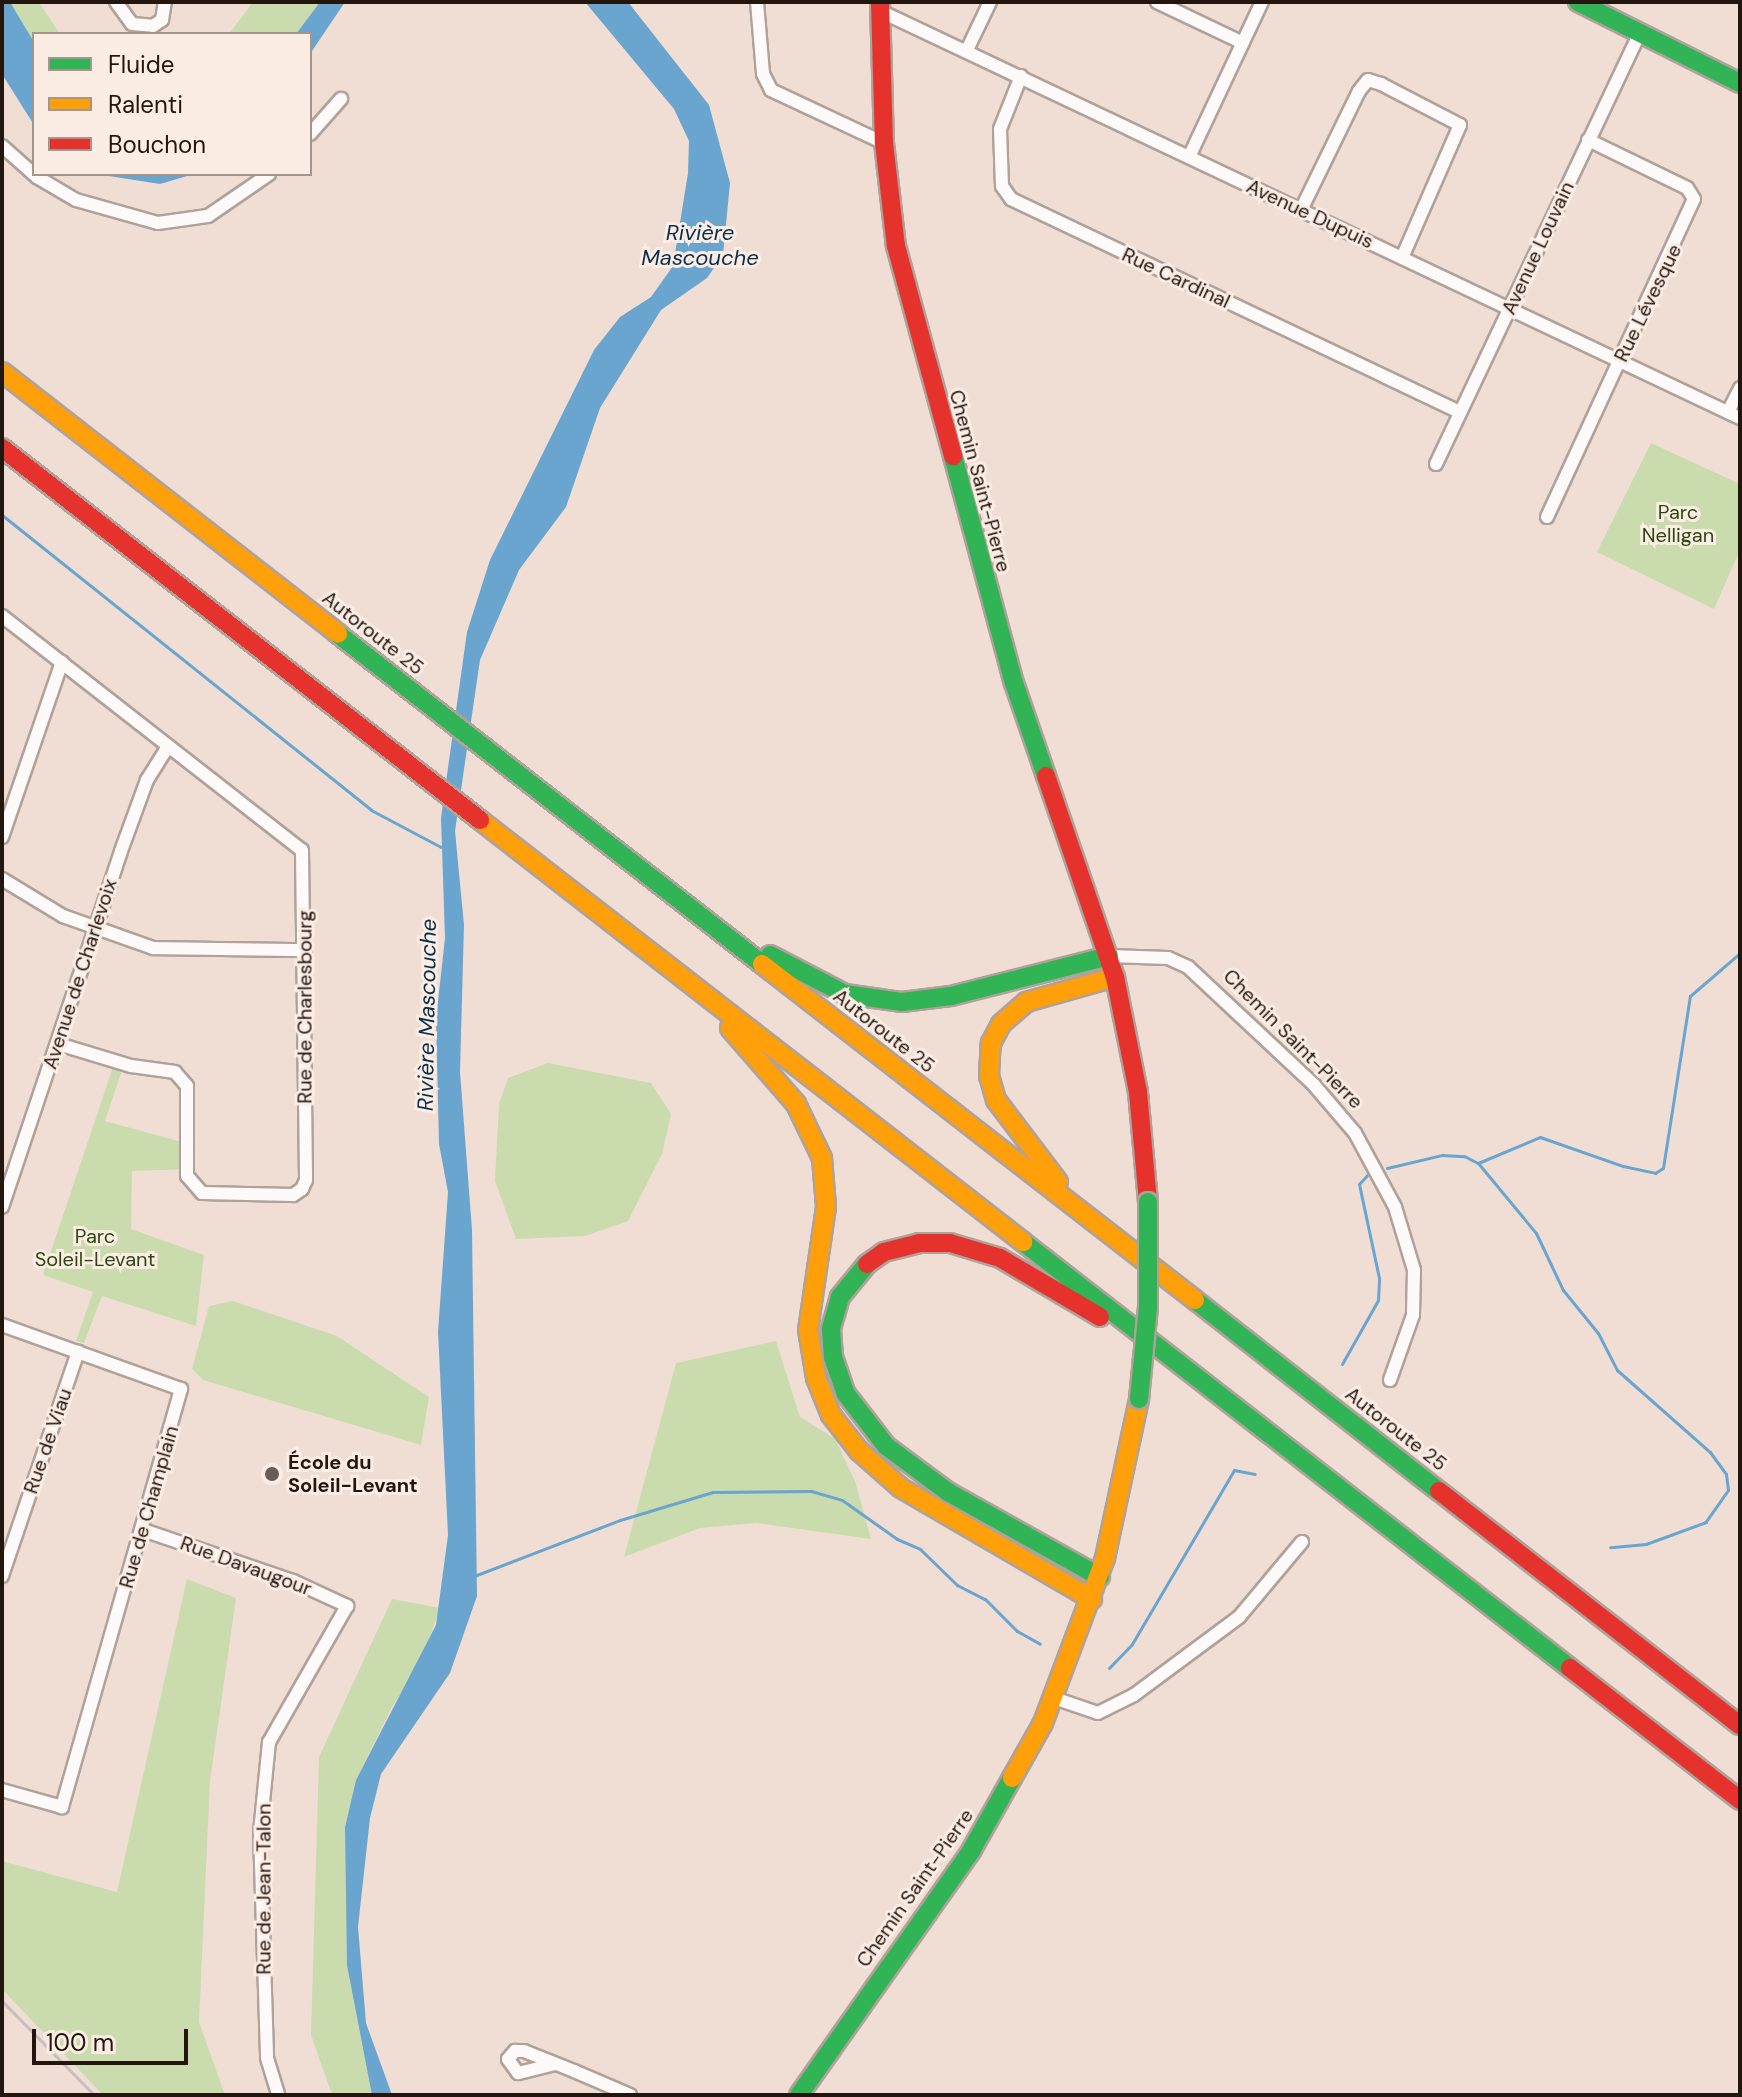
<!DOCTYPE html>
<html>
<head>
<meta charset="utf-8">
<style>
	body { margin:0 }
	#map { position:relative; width:1742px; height:2097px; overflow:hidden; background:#f0ded4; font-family:"DM Sans",sans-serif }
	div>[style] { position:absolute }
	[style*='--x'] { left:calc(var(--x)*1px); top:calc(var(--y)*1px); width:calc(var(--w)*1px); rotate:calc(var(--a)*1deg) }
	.green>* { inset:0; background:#cadcae }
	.water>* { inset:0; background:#69a5cf }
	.stream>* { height:3px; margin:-1.5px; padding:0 1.5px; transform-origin:1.5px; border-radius:1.5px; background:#69a5cf }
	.roads { filter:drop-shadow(2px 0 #afa29a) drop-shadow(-2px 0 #afa29a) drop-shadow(0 2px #afa29a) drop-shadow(0 -2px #afa29a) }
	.street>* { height:12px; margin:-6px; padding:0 6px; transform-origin:6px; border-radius:6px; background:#fdfaf9 }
	.fast>* { height:18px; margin:-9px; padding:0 9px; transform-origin:9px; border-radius:9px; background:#30b455 }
	.slow>* { height:18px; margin:-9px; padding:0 9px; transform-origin:9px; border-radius:9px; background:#ff9f0a }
	.jam>* { height:18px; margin:-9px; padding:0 9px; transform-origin:9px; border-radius:9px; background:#e5322d }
	.rail>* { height:3px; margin:-1.5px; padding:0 1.5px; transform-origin:1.5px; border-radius:1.5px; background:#c5bfbd }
	.bridges { filter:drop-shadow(2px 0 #afa29a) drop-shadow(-2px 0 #afa29a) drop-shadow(0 2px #afa29a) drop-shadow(0 -2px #afa29a) }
	.fast-bridge>* { height:18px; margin:-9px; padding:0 9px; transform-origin:9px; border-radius:9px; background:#30b455 }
	.dots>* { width:22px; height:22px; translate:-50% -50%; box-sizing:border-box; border:4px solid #fbece4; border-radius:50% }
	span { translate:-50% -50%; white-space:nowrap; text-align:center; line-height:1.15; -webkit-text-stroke:6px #fbece4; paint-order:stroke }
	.street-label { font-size:20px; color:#22160f }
	.park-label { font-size:20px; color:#284a0d }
	.poi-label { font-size:20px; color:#22160f; font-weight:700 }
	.left { translate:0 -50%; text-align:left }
	.water-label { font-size:22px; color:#09304b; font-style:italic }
	.frame { position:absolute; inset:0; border:4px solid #22160f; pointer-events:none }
	.legend { position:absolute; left:32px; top:32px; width:280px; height:144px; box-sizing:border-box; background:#fbece4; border:2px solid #a4968f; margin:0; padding:10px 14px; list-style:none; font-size:24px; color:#22160f }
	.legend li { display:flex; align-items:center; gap:16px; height:40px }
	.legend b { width:40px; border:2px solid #a4968f }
	.scale { position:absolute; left:32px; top:2029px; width:156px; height:36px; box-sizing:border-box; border:4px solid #22160f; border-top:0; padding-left:10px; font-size:24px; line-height:28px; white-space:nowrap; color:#22160f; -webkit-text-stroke:6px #fbece4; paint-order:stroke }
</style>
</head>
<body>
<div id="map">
	<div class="green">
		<div style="clip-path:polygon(10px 2px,39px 2px,60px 34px,34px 34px,34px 42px)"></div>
		<div style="clip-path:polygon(253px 2px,320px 2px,296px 34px,229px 34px)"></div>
		<div style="clip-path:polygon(1651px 443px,1740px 484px,1740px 550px,1714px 609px,1597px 552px)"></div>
		<div style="clip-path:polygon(115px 1061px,124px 1064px,105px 1121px,189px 1144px,189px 1169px,132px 1171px,131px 1229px,204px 1255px,196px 1326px,102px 1296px,84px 1343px,76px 1341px,93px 1292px,43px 1275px)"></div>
		<div style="clip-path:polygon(548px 1063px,651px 1083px,671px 1114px,662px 1154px,628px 1221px,585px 1236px,516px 1239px,495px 1181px,499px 1104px,508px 1078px)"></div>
		<div style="clip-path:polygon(233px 1301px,337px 1336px,429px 1397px,421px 1445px,203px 1380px,192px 1369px,209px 1306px)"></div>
		<div style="clip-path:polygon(776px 1341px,800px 1417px,835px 1439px,855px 1481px,871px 1539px,756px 1523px,700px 1528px,624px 1557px,676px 1363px)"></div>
		<div style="clip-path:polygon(187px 1579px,236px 1598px,210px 1781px,199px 2022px,225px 2095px,103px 2095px,2px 1989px,2px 1861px,117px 1892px)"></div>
		<div style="clip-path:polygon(392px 1599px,440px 1608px,421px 1663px,392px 1707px,356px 1780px,345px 1827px,372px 2095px,332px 2095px,311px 2035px,319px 1757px)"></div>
	</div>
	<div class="water">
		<div style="clip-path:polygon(2px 2px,10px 2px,34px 42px,34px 125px,2px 74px)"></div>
		<div style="clip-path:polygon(320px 2px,345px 2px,310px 54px,310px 34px,296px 34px)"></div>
		<div style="clip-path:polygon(585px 2px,628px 2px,709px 105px,730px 183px,723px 255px,707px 278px,661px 310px,600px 408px,566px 507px,519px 570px,480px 660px,455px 831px,464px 925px,460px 1072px,472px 1230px,477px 1596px,450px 1673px,381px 1774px,370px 1818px,358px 1927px,366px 2023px,392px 2095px,372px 2095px,347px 1965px,345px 1827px,356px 1780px,436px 1625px,448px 1535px,438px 1332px,448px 1192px,439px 1144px,436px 1019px,445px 938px,441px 818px,467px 632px,490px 560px,594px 350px,620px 317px,651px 297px,673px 266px,688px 173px,689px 141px,674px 109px)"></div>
		<div style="clip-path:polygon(96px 174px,194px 174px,160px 184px)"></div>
	</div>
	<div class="stream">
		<div style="--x:2;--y:515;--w:472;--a:38.6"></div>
		<div style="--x:371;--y:810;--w:79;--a:27.9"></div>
		<div style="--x:1478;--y:1163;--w:67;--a:-22.8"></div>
		<div style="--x:1540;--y:1137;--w:88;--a:19.3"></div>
		<div style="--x:1623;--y:1166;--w:33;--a:12"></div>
		<div style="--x:1655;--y:1173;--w:9;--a:-32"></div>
		<div style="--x:1663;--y:1168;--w:174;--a:-81.1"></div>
		<div style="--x:1690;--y:996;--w:66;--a:-40.7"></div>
		<div style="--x:1387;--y:1168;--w:57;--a:-13.3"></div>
		<div style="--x:1442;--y:1155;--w:22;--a:3"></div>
		<div style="--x:1464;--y:1156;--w:16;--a:27"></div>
		<div style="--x:1478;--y:1163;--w:91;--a:50.4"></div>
		<div style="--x:1536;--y:1233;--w:63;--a:64.7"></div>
		<div style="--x:1563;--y:1290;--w:55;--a:50.9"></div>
		<div style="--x:1598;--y:1333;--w:42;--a:62.8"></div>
		<div style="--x:1617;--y:1370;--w:124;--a:41.4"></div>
		<div style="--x:1710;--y:1452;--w:27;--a:54"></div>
		<div style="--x:1726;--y:1474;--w:16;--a:83"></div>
		<div style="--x:1728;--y:1490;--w:39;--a:125"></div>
		<div style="--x:1706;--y:1522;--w:64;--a:159.9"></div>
		<div style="--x:1646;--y:1544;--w:36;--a:175"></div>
		<div style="--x:1342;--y:1364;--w:73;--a:-60.6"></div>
		<div style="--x:1378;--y:1300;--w:22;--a:-87"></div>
		<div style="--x:1379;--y:1278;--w:96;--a:-102"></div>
		<div style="--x:1359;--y:1184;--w:18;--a:-47"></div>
		<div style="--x:474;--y:1576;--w:156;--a:-21"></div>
		<div style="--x:620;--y:1520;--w:97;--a:-16.8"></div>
		<div style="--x:713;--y:1492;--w:98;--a:-0.6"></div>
		<div style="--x:811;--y:1491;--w:32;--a:16"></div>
		<div style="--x:842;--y:1500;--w:67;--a:35.3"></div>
		<div style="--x:897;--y:1539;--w:25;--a:23"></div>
		<div style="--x:920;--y:1549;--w:52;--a:44.2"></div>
		<div style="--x:957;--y:1585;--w:31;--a:27"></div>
		<div style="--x:985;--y:1599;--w:45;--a:45"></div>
		<div style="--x:1017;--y:1631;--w:26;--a:29"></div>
		<div style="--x:1109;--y:1668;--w:33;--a:-46"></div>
		<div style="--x:1132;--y:1644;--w:202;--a:-59.6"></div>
		<div style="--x:1234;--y:1470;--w:21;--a:11"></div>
	</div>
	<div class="roads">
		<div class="street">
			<div style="--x:116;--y:2;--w:27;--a:54"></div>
			<div style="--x:132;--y:24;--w:21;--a:5"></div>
			<div style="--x:153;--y:26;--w:11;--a:-34"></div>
			<div style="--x:162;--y:20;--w:18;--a:-81"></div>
			<div style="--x:757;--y:2;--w:72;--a:85.2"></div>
			<div style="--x:763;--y:74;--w:18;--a:63"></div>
			<div style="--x:771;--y:90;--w:125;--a:25.1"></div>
			<div style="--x:1157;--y:2;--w:95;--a:25.5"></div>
			<div style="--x:880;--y:11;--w:951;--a:25.33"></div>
			<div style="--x:967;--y:50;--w:53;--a:-64.4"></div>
			<div style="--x:1021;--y:76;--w:57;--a:111.6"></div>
			<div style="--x:1000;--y:129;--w:57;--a:88"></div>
			<div style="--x:1002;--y:186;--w:16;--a:55"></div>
			<div style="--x:1011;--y:199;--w:496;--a:25.4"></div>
			<div style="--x:310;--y:134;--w:47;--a:-48.5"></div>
			<div style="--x:2;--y:146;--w:47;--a:41.5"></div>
			<div style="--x:37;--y:177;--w:45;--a:30.5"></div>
			<div style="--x:76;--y:200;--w:85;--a:15.7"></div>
			<div style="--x:158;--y:223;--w:50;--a:-8"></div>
			<div style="--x:208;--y:216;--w:74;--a:-34.5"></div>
			<div style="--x:1189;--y:157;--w:171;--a:-64.8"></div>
			<div style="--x:1301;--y:210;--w:132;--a:-64"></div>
			<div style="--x:1359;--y:91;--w:14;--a:-51"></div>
			<div style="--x:1368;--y:80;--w:14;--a:17"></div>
			<div style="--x:1381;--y:84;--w:89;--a:27.4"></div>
			<div style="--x:1460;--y:125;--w:145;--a:113.6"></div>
			<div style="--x:1728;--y:412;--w:27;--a:-63"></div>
			<div style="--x:1436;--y:464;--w:478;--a:-64.7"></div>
			<div style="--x:1547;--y:517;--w:350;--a:-65.2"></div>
			<div style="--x:1694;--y:199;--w:13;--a:-122"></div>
			<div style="--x:1687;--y:188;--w:110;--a:-154.1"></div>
			<div style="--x:2;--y:616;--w:380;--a:38"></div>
			<div style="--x:302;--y:850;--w:330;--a:89.3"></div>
			<div style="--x:306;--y:1180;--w:10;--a:114"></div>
			<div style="--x:302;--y:1189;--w:11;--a:146"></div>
			<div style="--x:293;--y:1195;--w:91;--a:-178.7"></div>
			<div style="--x:202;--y:1193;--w:23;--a:-131"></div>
			<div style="--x:187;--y:1176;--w:90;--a:-90"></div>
			<div style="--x:187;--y:1086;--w:18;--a:-131"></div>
			<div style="--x:175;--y:1072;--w:44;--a:-172.2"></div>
			<div style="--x:131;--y:1066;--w:76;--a:-163.2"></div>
			<div style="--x:2;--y:837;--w:185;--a:-71.1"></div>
			<div style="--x:2;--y:879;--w:71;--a:31.2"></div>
			<div style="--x:63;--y:916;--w:96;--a:19.6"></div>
			<div style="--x:153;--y:948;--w:152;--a:0.8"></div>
			<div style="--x:1109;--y:956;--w:59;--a:1.9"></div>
			<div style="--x:1168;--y:958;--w:22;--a:24"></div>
			<div style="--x:1188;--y:967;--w:173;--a:43.1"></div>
			<div style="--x:1314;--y:1085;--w:63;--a:49.5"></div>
			<div style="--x:1355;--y:1133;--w:84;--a:61.6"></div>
			<div style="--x:1395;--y:1207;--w:66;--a:73.2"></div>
			<div style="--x:1414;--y:1270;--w:45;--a:91.3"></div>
			<div style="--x:1413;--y:1315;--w:69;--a:109.5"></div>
			<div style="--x:2;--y:1207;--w:375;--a:-71.5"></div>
			<div style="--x:121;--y:851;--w:76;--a:-69.9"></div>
			<div style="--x:147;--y:780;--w:40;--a:-58"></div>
			<div style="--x:2;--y:1325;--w:190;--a:19.7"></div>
			<div style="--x:181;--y:1389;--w:435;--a:105.9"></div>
			<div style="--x:62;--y:1807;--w:62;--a:-164.2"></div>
			<div style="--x:143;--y:1530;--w:158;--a:18.8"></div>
			<div style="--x:293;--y:1581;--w:60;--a:24.8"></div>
			<div style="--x:347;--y:1606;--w:157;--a:119.8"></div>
			<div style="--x:269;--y:1742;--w:90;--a:95.7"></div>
			<div style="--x:260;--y:1832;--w:226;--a:88.2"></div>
			<div style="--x:267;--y:2058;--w:39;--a:73"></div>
			<div style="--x:2;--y:1576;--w:237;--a:-71.3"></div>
			<div style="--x:1054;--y:1698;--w:46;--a:18.8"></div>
			<div style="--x:1098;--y:1713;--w:40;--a:-26.6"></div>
			<div style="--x:1134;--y:1695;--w:131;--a:-36.6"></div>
			<div style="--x:1239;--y:1617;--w:98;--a:-50"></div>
			<div style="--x:555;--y:2064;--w:38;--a:166"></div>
			<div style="--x:518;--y:2073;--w:17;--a:-126"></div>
			<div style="--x:508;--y:2059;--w:11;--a:-49"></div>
			<div style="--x:515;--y:2051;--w:9;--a:0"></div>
			<div style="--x:524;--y:2051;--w:54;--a:21.8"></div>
			<div style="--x:574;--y:2071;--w:61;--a:23.2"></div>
		</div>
		<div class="fast">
			<div style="--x:1578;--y:2;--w:181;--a:26.6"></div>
			<div style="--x:953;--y:456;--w:235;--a:75"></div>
			<div style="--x:1014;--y:683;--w:98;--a:71"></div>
			<div style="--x:338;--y:634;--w:537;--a:37.89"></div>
			<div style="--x:770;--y:955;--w:85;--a:27.5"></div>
			<div style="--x:845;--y:994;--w:58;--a:8"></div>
			<div style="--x:902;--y:1002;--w:49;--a:-7"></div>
			<div style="--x:951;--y:996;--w:163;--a:-14.2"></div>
			<div style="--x:1023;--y:1242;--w:693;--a:37.91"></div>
			<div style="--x:867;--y:1264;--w:43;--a:129.3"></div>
			<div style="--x:840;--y:1297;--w:33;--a:106"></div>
			<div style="--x:831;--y:1329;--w:28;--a:86"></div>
			<div style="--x:833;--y:1357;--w:39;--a:71"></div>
			<div style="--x:846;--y:1394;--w:66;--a:52.4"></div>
			<div style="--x:886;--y:1446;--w:77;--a:36.6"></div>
			<div style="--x:948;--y:1492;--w:174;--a:29.2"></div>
			<div style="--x:1195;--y:1300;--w:310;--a:38.1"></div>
			<div style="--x:799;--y:2095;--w:299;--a:-54.8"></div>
			<div style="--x:971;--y:1851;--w:84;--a:-60.7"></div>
		</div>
		<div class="slow">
			<div style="--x:2;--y:372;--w:426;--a:37.9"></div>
			<div style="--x:480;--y:820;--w:688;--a:37.85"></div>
			<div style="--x:762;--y:964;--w:548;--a:37.81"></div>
			<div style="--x:730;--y:1028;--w:101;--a:49"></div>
			<div style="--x:796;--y:1104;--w:60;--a:64.3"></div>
			<div style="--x:822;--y:1158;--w:49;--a:85.3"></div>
			<div style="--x:826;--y:1207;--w:124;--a:98.3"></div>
			<div style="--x:808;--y:1330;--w:49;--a:80.5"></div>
			<div style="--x:816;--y:1378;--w:40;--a:68"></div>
			<div style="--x:831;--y:1415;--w:46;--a:52.1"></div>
			<div style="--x:859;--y:1451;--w:56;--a:41.4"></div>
			<div style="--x:901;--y:1488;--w:221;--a:30.2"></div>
			<div style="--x:1058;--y:1182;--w:103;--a:-127.1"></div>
			<div style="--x:996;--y:1100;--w:25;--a:-106"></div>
			<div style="--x:989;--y:1076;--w:33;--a:-87"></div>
			<div style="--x:991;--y:1043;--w:21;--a:-62"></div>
			<div style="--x:1001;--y:1024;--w:33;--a:-41"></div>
			<div style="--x:1026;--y:1002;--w:92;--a:-15.7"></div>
			<div style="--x:1012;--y:1778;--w:63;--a:-60.6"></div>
			<div style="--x:1043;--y:1723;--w:176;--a:-69.4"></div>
			<div style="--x:1105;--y:1558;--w:163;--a:-77.9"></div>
		</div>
		<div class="jam">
			<div style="--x:880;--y:2;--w:141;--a:88.4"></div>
			<div style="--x:884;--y:143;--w:104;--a:83.4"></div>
			<div style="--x:896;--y:246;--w:218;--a:74.8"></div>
			<div style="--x:2;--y:448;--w:606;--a:37.89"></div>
			<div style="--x:1046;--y:776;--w:213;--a:71.1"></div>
			<div style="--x:1115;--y:977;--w:117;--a:78.7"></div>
			<div style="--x:1138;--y:1092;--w:110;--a:84.8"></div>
			<div style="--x:867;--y:1264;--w:21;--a:-35"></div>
			<div style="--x:884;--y:1252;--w:36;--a:-14"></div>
			<div style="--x:919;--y:1243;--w:31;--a:0"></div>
			<div style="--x:950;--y:1243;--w:52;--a:16.7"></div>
			<div style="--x:1000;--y:1258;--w:116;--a:30.5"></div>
			<div style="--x:1439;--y:1491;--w:381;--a:37.9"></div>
			<div style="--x:1570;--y:1668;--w:215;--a:37.8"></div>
		</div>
	</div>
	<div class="rail">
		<div style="--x:2;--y:2001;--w:132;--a:45.6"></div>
	</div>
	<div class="bridges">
		<div class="fast-bridge">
			<div style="--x:1139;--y:1399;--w:92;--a:-84.4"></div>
			<div style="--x:1148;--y:1307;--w:105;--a:-90"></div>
		</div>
	</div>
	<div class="dots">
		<div style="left:272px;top:1474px;background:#6a5c54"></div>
	</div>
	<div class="street-label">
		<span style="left:1310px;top:214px;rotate:25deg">Avenue Dupuis</span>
		<span style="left:1538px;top:248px;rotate:-65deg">Avenue Louvain</span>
		<span style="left:1176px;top:278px;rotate:25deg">Rue Cardinal</span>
		<span style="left:1648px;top:303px;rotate:-64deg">Rue Lévesque</span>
		<span style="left:980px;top:481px;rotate:75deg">Chemin Saint-Pierre</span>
		<span style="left:373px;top:633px;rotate:38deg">Autoroute 25</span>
		<span style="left:80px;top:974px;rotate:-72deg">Avenue de Charlevoix</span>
		<span style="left:305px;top:1007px;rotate:-90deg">Rue de Charlesbourg</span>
		<span style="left:884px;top:1031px;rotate:38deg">Autoroute 25</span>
		<span style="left:1293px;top:1039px;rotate:45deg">Chemin Saint-Pierre</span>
		<span style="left:1396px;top:1429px;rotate:38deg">Autoroute 25</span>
		<span style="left:48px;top:1441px;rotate:-71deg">Rue de Viau</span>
		<span style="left:149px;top:1507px;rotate:-74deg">Rue de Champlain</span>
		<span style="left:246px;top:1566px;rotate:20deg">Rue Davaugour</span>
		<span style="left:915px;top:1888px;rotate:-55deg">Chemin Saint-Pierre</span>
		<span style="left:264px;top:1889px;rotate:-90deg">Rue de Jean-Talon</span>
	</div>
	<div class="park-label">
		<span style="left:1678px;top:524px">Parc<br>Nelligan</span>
		<span style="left:95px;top:1248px">Parc<br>Soleil-Levant</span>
	</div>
	<div class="poi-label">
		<span class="left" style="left:288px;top:1474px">École du<br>Soleil-Levant</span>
	</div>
	<div class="water-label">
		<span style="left:700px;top:245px">Rivière<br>Mascouche</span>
		<span style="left:427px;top:1015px;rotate:-89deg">Rivière Mascouche</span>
	</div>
	<div class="frame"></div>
	<ul class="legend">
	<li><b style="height:10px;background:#30b455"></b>Fluide</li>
	<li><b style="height:10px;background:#ff9f0a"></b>Ralenti</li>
	<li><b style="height:10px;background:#e5322d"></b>Bouchon</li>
	</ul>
	<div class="scale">100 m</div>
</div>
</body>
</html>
